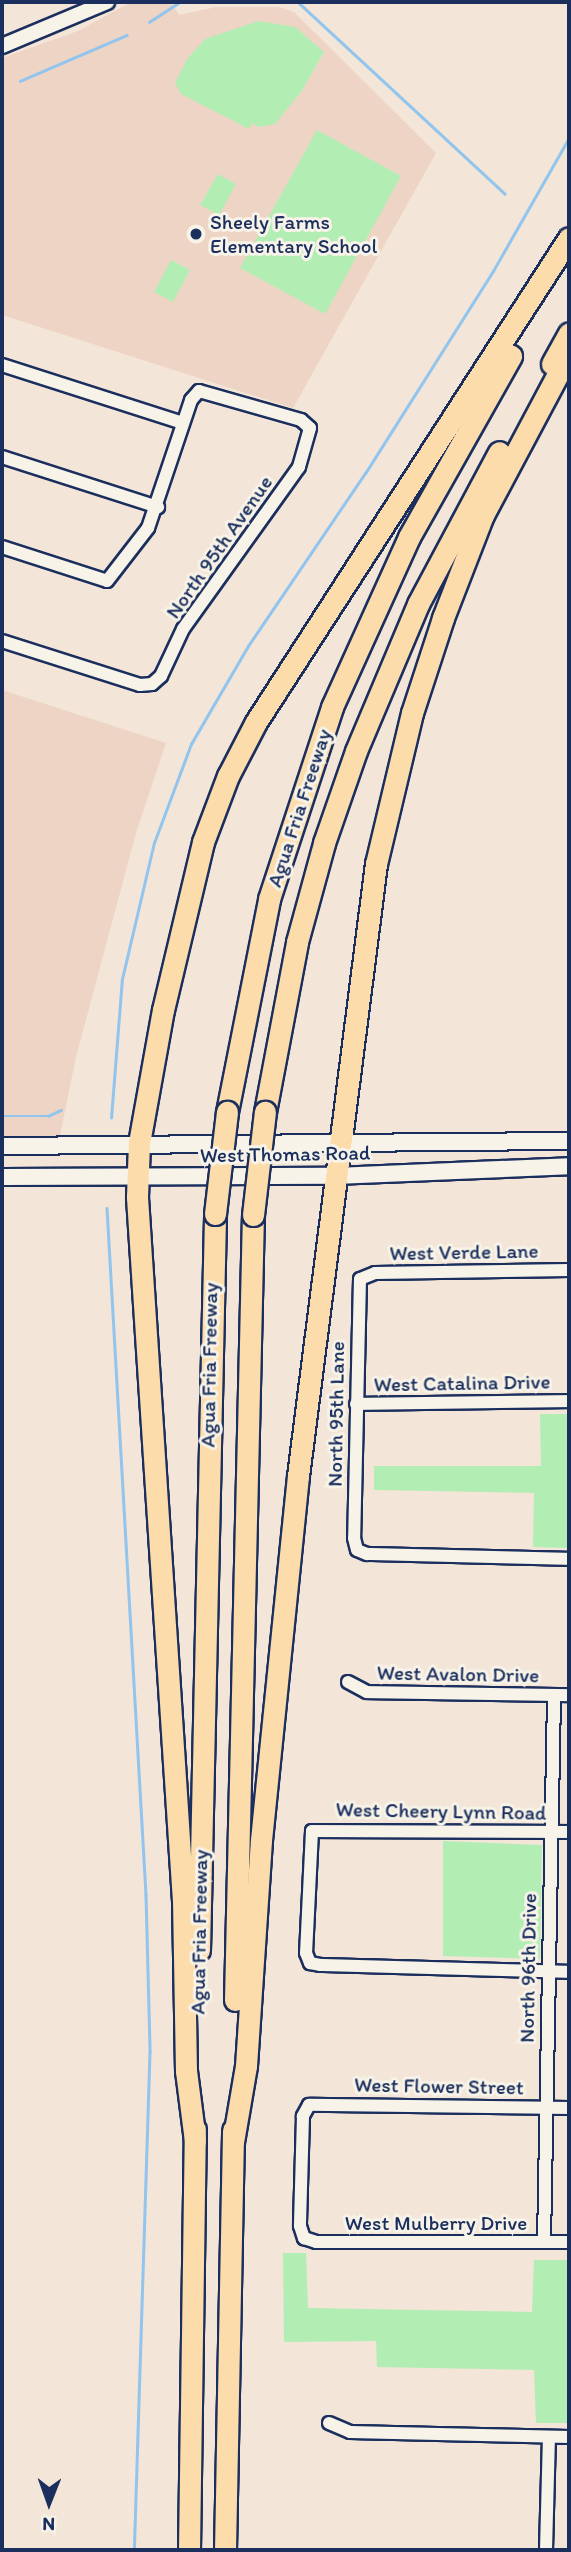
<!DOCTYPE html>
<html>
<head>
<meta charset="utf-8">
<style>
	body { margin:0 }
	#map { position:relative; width:571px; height:2552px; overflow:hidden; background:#f3e5d8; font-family:Itim,sans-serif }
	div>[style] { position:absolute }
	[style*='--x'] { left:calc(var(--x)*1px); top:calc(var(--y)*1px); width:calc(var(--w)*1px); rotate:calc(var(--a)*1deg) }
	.built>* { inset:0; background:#eed4c4 }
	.green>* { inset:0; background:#b2eeb4 }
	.stream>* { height:2.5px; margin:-1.25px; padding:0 1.25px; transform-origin:1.25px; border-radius:1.25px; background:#91c5ee }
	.roads { filter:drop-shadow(2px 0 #1b2f5e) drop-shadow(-2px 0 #1b2f5e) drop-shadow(0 2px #1b2f5e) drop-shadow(0 -2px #1b2f5e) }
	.minor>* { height:12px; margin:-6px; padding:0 6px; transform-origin:6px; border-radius:6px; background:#f7f3e8 }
	.tertiary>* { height:14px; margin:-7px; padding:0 7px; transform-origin:7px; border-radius:7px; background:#f7f3e8 }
	.secondary>* { height:16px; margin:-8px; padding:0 8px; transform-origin:8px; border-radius:8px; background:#f7f3e8 }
	.motorway>* { height:21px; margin:-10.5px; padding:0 10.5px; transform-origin:10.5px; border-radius:10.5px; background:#fddcac }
	.bridges { filter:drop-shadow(2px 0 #1b2f5e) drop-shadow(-2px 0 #1b2f5e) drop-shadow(0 2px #1b2f5e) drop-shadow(0 -2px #1b2f5e) }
	.motorway-bridge>* { height:21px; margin:-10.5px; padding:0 10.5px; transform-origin:10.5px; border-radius:10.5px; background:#fddcac }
	.dots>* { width:19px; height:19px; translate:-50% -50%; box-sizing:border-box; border:4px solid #f7f3e8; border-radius:50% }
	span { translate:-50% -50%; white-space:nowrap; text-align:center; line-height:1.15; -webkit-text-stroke:6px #f7f3e8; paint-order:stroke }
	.poi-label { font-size:21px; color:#1b2f5e }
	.left { translate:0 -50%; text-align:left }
	.street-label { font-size:21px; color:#1b2f5e }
	.frame { position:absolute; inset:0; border:4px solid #1b2f5e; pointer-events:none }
	.north { position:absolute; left:14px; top:2468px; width:70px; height:70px; -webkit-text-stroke:5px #f7f3e8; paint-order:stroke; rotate:181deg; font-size:19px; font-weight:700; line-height:28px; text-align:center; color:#1b2f5e }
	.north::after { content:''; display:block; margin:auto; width:24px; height:32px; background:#1b2f5e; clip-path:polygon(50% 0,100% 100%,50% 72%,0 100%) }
</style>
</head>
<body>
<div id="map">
	<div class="built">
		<div style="clip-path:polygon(131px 2px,171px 2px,179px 15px,216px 7px,279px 7px,294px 12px,436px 153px,293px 408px,2px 315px,2px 58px,78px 31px)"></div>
		<div style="clip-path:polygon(2px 690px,166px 743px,136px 833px,76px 1057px,60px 1135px,40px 1138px,2px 1139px)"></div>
	</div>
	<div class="green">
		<div style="clip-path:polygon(258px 21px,295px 27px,324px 52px,301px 92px,275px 124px,259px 127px,252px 123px,249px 129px,181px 94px,175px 83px,187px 59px,205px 39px)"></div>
		<div style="clip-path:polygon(317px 130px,401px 176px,325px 314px,240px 268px)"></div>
		<div style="clip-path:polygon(218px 174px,236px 184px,219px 215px,200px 205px)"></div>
		<div style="clip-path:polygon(171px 260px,190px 270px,173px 302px,154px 292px)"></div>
		<div style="clip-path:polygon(540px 1414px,569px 1414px,569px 1548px,533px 1547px,534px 1493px,374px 1490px,374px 1466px,541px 1466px)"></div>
		<div style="clip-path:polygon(443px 1841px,542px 1845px,540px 1959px,443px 1956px)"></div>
		<div style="clip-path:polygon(283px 2253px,306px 2253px,308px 2308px,532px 2312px,534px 2260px,569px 2260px,569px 2423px,536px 2423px,534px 2370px,377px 2367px,376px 2341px,284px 2342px)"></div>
	</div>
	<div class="stream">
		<div style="--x:298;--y:2;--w:282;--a:42.8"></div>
		<div style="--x:149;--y:22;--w:37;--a:-33"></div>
		<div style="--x:20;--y:81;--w:116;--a:-23.3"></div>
		<div style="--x:2;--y:1116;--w:46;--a:0"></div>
		<div style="--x:48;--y:1116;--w:14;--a:-25"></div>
		<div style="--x:111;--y:1118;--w:139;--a:-85.5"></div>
		<div style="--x:122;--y:979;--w:140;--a:-76.8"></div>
		<div style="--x:154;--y:843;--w:106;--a:-69.5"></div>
		<div style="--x:191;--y:744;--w:113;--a:-59.8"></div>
		<div style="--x:248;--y:646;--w:210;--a:-55.9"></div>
		<div style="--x:366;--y:472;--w:238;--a:-57.7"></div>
		<div style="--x:493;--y:271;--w:153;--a:-60.3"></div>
		<div style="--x:107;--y:1208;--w:688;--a:86.75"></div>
		<div style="--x:146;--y:1895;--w:157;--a:88.5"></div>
		<div style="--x:150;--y:2052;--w:498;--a:91.8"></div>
	</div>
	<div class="roads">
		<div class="minor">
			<div style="--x:2;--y:365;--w:190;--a:17.8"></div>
			<div style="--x:2;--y:457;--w:164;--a:17.8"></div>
			<div style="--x:2;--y:547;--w:110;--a:17.9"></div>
			<div style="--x:107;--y:581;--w:67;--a:-52.3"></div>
			<div style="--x:148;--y:528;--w:135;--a:-71.4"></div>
			<div style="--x:191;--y:400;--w:12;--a:-48"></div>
			<div style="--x:199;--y:391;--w:106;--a:15.9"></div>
			<div style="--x:301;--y:420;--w:12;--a:42"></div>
			<div style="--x:310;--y:428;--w:41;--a:105.8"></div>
			<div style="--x:299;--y:467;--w:199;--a:125.6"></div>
			<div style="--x:183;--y:629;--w:52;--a:115.1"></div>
			<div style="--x:161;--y:676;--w:12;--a:138"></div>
			<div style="--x:152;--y:684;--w:12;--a:175"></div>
			<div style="--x:140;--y:685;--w:145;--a:-162.3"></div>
			<div style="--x:569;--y:1270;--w:194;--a:179.1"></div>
			<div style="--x:375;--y:1273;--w:16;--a:158"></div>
			<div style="--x:360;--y:1279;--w:259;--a:91.3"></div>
			<div style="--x:354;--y:1538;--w:12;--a:76"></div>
			<div style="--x:357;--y:1550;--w:11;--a:22"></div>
			<div style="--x:367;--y:1554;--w:202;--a:1.4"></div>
			<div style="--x:356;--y:1404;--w:213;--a:-0.8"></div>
			<div style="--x:348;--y:1682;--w:21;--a:28"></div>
			<div style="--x:367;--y:1692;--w:202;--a:0.9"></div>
			<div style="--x:569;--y:1832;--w:257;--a:-179.8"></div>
			<div style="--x:312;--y:1831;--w:122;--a:92.8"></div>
			<div style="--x:306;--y:1953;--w:11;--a:68"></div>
			<div style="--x:310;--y:1963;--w:10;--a:11"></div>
			<div style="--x:320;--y:1965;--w:249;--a:1.6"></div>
			<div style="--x:569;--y:2108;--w:260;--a:-179.3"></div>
			<div style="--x:309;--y:2105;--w:13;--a:119"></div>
			<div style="--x:303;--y:2116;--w:110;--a:91.6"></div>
			<div style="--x:300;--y:2226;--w:13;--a:72"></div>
			<div style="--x:304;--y:2238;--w:13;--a:18"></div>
			<div style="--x:316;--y:2242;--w:253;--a:0"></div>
			<div style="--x:544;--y:2242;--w:547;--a:-88.95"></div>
			<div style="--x:329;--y:2423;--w:23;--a:23"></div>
			<div style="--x:350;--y:2432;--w:219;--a:1.3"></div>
			<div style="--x:546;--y:2550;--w:113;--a:-88.5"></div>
		</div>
		<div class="tertiary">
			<div style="--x:2;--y:46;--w:114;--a:-22.7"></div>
		</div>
		<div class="secondary">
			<div style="--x:2;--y:1146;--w:567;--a:-0.51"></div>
			<div style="--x:2;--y:1177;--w:333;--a:-0.2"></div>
			<div style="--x:335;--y:1176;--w:234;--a:-2.4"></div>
		</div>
		<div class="motorway">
			<div style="--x:552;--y:364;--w:35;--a:-61"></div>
			<div style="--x:227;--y:1112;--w:217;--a:-78.8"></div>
			<div style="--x:269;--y:899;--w:202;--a:-71.8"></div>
			<div style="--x:332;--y:707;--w:187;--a:-65.6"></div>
			<div style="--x:409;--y:537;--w:208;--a:-60.6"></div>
			<div style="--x:265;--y:1112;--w:173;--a:-79.3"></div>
			<div style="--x:297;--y:942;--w:103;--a:-74.7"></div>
			<div style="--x:324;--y:843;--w:97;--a:-70.8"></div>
			<div style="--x:356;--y:751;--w:160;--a:-67.1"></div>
			<div style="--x:418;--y:604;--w:172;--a:-61.9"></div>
			<div style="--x:199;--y:1950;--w:736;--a:-88.75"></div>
			<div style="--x:235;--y:2000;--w:785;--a:-88.69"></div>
			<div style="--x:195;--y:2141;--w:71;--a:-97.3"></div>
			<div style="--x:186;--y:2071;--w:170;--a:-91"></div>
			<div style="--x:183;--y:1901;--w:706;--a:-93.74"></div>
			<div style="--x:137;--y:1197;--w:54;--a:-87.9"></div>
			<div style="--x:139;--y:1143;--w:135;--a:-79.8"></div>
			<div style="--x:163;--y:1010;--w:173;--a:-76.6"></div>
			<div style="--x:203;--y:842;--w:71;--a:-69.3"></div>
			<div style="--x:228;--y:776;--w:61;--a:-62.6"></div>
			<div style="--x:256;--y:722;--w:576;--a:-57.11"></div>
			<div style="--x:233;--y:2142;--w:77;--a:-80.3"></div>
			<div style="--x:246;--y:2066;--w:226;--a:-86.2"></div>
			<div style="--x:261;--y:1840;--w:366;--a:-84.2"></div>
			<div style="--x:298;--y:1476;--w:617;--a:-82.74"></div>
			<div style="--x:376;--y:864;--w:155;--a:-76.6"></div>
			<div style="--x:412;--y:713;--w:100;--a:-71.9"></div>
			<div style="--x:443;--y:618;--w:110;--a:-68.8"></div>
			<div style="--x:483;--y:515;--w:183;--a:-62"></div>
			<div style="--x:189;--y:2550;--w:421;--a:-89.2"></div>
			<div style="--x:225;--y:2550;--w:420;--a:-88.9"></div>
		</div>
	</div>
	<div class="bridges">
		<div class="motorway-bridge">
			<div style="--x:215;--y:1214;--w:103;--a:-83.3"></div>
			<div style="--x:253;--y:1215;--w:104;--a:-83.4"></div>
		</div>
	</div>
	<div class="dots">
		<div style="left:196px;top:234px;background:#1b2f5e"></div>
	</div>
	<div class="poi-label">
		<span class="left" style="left:210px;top:234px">Sheely Farms<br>Elementary School</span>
	</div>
	<div class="street-label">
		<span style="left:219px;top:547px;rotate:-55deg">North 95th Avenue</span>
		<span style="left:299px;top:808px;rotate:-72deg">Agua Fria Freeway</span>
		<span style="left:285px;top:1154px;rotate:-1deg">West Thomas Road</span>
		<span style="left:464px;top:1252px;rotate:-1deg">West Verde Lane</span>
		<span style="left:209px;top:1365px;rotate:-89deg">Agua Fria Freeway</span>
		<span style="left:462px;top:1383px;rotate:-1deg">West Catalina Drive</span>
		<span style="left:336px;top:1414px;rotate:-89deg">North 95th Lane</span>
		<span style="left:458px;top:1674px;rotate:1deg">West Avalon Drive</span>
		<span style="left:441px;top:1811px;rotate:1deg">West Cheery Lynn Road</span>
		<span style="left:199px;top:1932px;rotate:-89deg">Agua Fria Freeway</span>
		<span style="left:528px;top:1968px;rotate:-89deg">North 96th Drive</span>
		<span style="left:439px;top:2086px;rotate:1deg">West Flower Street</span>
		<span style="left:436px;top:2223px">West Mulberry Drive</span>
	</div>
	<div class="frame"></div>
	<div class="north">N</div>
</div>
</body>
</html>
